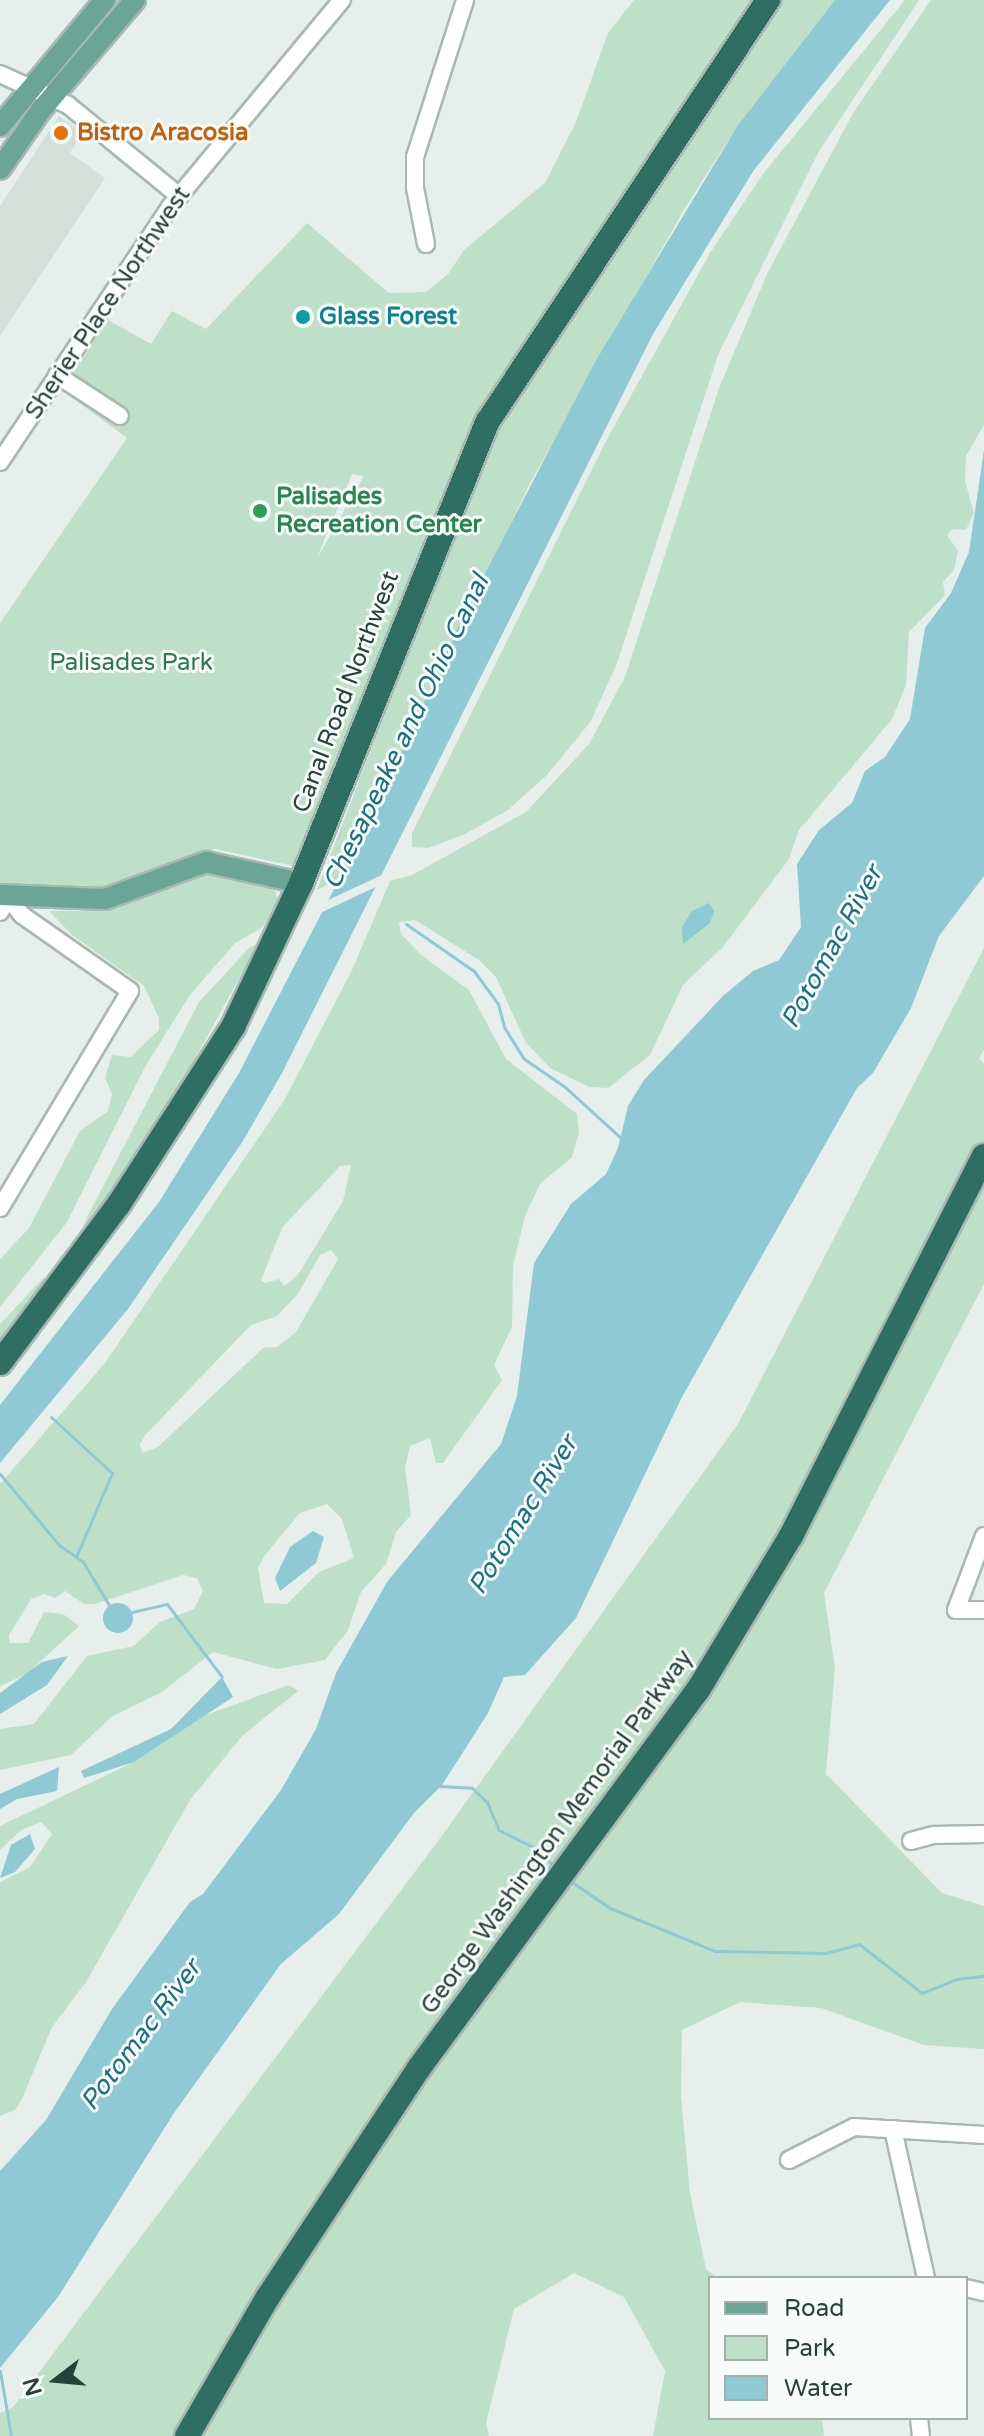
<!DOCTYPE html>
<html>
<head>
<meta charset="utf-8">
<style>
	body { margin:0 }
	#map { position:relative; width:984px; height:2436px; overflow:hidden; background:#e6efeb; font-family:"Varela Round",sans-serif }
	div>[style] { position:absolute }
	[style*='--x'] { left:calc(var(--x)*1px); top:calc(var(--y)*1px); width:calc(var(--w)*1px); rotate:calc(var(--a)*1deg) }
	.built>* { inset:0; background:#d4dfda }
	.green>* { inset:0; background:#bfe0c8 }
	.water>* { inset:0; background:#8ec9d4 }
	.round { border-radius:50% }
	.pier>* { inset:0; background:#e6efeb }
	.stream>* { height:3px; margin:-1.5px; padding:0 1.5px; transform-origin:1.5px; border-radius:1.5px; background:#8ec9d4 }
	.roads { filter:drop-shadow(2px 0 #a8b8b2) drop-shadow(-2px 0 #a8b8b2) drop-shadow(0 2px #a8b8b2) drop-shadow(0 -2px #a8b8b2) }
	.minor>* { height:16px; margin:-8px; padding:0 8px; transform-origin:8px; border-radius:8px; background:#fff }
	.major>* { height:20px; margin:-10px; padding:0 10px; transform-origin:10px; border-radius:10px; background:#6aa596 }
	.highway>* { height:24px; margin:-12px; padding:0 12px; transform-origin:12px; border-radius:12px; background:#2f6f62 }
	.dots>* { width:22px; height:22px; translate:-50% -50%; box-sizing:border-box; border:4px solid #f7fbf9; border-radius:50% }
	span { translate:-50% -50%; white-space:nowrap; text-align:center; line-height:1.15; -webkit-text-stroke:6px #f7fbf9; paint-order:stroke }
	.food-label { font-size:24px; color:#c56008; font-weight:700 }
	.left { translate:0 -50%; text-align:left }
	.street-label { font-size:24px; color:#24423a }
	.culture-label { font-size:24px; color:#0d838f; font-weight:700 }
	.leisure-label { font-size:24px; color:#27864d; font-weight:700 }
	.park-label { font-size:24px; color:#2d7a4b }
	.water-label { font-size:26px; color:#1c6f80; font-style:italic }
	.legend { position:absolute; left:708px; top:2276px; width:260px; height:144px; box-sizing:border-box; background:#f7fbf9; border:2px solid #a3b1ad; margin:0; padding:10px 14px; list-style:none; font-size:24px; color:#24423a }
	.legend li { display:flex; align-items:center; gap:16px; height:40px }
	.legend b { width:40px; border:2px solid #a3b1ad }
	.north { position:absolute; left:16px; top:2340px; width:80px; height:80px; -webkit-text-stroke:6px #f7fbf9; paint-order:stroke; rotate:254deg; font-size:22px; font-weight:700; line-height:32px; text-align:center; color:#24423a }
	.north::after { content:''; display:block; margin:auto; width:28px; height:36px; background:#24423a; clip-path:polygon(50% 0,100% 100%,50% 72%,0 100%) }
</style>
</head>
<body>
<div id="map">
	<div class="built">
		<div style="clip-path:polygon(59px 116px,82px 133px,70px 153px,105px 178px,0 336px,0 206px)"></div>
	</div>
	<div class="green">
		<div style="clip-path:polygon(evenodd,634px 0,761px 0,515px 360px,294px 866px,215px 849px,96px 890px,0 883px,0 623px,127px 438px,62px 390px,108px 320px,151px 344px,172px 311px,206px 329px,307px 223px,389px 293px,426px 292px,449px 273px,464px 250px,545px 183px,576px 122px,608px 33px,634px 0,352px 474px,364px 476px,319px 555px,318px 555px,352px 474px)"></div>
		<div style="clip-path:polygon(783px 0,835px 0,738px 125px,685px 208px,529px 485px,343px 876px,317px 890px,481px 463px,531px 375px)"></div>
		<div style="clip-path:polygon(905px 0,919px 0,819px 151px,718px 355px,617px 663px,591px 721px,547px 775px,508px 810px,463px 835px,428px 848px,412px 847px,412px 833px,606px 441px,710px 253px,763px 174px)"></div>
		<div style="clip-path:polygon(evenodd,931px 0,984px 0,984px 425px,966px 456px,965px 481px,974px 513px,966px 530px,953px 529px,947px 535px,958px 551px,954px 570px,943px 582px,945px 595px,909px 632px,906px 685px,892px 719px,799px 830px,789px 859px,723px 947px,683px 985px,650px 1055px,608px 1088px,589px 1087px,550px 1068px,526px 1043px,496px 977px,479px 960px,415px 920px,399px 922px,401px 934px,421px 955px,469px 990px,506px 1059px,577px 1114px,579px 1132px,572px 1157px,540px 1184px,525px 1216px,513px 1266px,512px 1327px,494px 1365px,502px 1380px,443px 1463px,436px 1463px,430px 1438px,410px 1446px,405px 1467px,411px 1515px,396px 1532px,386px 1564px,361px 1592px,348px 1630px,325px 1660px,277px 1669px,213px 1652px,162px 1692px,111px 1717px,71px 1755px,0 1770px,0 1729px,34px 1724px,87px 1656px,134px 1646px,160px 1622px,194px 1609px,203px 1591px,197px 1578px,183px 1575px,95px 1604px,84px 1604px,65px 1591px,55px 1598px,44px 1594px,31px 1599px,9px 1635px,10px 1643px,28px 1643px,44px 1612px,63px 1614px,79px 1626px,27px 1674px,0 1686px,0 1484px,105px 1363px,285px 1099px,352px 970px,390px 881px,412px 875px,526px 812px,589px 744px,625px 677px,719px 388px,767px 274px,853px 113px,931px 0,351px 1165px,343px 1201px,298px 1275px,284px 1286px,279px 1279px,265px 1283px,261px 1280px,282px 1228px,340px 1166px,351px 1165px,931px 0,331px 1250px,338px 1259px,296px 1332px,277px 1347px,263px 1348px,158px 1447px,142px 1453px,140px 1444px,146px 1434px,251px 1325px,277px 1316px,298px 1294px,320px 1255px,331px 1250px,931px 0,327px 1504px,342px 1519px,354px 1558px,319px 1572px,287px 1604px,264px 1603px,258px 1568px,265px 1555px,300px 1513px,327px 1504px)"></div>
		<div style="clip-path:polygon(208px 872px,248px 878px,275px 891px,278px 900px,263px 927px,235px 943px,190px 995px,146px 1065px,67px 1222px,0 1307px,0 1259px,29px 1228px,80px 1131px,108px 1111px,112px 1094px,105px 1078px,112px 1055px,131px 1057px,159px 1030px,159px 1018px,144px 986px,72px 935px,49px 911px,110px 910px)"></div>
		<div style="clip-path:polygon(258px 944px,158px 1126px,94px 1218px,83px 1225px,199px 1002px,250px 947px)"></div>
		<div style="clip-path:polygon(984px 948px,984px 1050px,979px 1058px,984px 1064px,984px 1284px,824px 1593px,835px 1668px,826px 1774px,942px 1893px,984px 1906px,984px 2049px,924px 2045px,821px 2008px,740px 2002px,682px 2030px,681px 2096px,690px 2193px,706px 2269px,718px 2278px,710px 2278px,710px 2418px,822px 2418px,824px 2436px,653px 2436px,665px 2371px,624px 2297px,574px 2273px,514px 2309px,486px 2423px,489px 2436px,0 2436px,0 2413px,13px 2407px,438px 1841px,738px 1424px)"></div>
		<div style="clip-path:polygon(45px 1276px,42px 1286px,0 1345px,0 1324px)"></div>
		<div style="clip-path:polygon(289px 1685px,298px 1691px,243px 1735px,190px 1800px,86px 1982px,52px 2027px,22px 2099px,15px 2110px,0 2116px,0 1882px,30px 1867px,52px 1834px,41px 1822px,21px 1830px,0 1850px,0 1826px,132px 1763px,203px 1716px)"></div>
	</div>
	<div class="water">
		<div style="clip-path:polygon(835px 0,890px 0,754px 170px,653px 334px,282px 1073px,243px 1141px,128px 1309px,0 1463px,0 1405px,159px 1202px,239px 1073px,376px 808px,466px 610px,595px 362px,738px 125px)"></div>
		<div style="clip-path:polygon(984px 450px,984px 876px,939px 936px,911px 1008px,873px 1073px,857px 1088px,682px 1397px,576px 1618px,525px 1675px,504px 1677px,488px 1713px,442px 1785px,414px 1813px,339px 1914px,281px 1964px,174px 2113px,58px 2297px,0 2368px,0 2171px,46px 2120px,112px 2009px,190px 1902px,203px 1894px,281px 1790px,316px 1729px,336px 1673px,387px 1582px,501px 1444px,517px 1396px,534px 1263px,571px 1204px,606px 1174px,618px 1148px,628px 1106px,644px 1080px,724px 995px,753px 971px,779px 960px,801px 927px,797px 864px,819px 830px,852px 803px,865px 771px,885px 757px,910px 719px,925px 628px,951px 593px,969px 552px)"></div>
		<div style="clip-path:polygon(709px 903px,714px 911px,710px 923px,683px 944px,682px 927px,692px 911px)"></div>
		<div style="clip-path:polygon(313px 1531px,324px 1537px,316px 1563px,280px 1591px,275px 1578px,290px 1547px)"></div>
		<div class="round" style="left:103px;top:1603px;width:30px;height:30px"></div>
		<div style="clip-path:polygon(68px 1656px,47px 1685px,0 1714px,0 1693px,42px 1662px)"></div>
		<div style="clip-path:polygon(222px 1677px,233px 1697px,134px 1762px,84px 1778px,81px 1771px,171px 1729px)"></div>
		<div style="clip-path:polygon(59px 1767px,57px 1791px,17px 1799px,0 1809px,0 1794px)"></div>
		<div style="clip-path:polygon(30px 1834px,35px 1849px,15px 1872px,0 1878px,11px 1845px)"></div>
	</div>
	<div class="pier">
		<div style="clip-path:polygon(386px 873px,380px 885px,318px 914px,324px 902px)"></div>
	</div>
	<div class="stream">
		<div style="--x:406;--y:924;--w:83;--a:34.7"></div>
		<div style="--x:474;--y:971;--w:41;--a:54"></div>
		<div style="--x:498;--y:1004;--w:24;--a:75"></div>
		<div style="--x:504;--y:1027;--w:36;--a:58"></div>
		<div style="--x:523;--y:1058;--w:51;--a:34.6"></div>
		<div style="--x:565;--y:1087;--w:77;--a:42.4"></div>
		<div style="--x:51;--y:1417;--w:83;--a:42.6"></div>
		<div style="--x:112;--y:1473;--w:91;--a:113.2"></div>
		<div style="--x:0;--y:1474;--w:92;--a:50.3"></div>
		<div style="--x:59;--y:1545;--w:29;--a:35"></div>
		<div style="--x:83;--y:1562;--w:50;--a:58.8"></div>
		<div style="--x:132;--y:1612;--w:36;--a:-13"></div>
		<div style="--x:167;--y:1604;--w:91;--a:53"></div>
		<div style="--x:439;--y:1786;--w:33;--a:3"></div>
		<div style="--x:472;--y:1788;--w:21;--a:43"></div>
		<div style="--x:487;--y:1802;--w:30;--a:67"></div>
		<div style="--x:499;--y:1830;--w:40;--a:26.6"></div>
		<div style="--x:535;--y:1848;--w:28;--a:44"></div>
		<div style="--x:569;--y:1880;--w:50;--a:34.3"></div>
		<div style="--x:610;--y:1908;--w:113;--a:22.3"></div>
		<div style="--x:715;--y:1951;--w:111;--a:1"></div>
		<div style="--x:826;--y:1953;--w:34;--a:-15"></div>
		<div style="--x:859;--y:1944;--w:80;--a:37.9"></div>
		<div style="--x:922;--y:1993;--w:37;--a:-22"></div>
		<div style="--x:956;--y:1979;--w:28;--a:-6"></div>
		<div style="--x:0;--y:2371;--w:66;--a:80.4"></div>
	</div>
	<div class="roads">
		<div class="minor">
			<div style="--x:0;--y:74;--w:75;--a:24.5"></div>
			<div style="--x:68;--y:105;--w:144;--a:39.3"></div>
			<div style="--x:426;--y:244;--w:57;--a:-101.1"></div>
			<div style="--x:415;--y:188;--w:31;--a:-90"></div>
			<div style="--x:415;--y:157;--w:165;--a:-72.3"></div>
			<div style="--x:57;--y:375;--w:75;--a:33.1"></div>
			<div style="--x:0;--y:462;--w:306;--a:-56.3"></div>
			<div style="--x:170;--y:207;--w:269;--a:-50.3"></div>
			<div style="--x:0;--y:912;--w:17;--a:-57"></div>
			<div style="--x:9;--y:898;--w:21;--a:53"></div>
			<div style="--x:22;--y:915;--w:132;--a:35.1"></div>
			<div style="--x:130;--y:991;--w:253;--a:120.9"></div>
			<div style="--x:984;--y:1536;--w:79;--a:110.7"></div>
			<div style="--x:956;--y:1610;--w:28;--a:0"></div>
			<div style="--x:911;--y:1841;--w:24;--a:-15"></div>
			<div style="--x:934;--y:1835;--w:50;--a:-1.1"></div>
			<div style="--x:893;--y:2129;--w:153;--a:77.5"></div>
			<div style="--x:789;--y:2160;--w:73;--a:-26.9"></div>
			<div style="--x:854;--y:2127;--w:130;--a:3.5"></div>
			<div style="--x:966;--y:2288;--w:18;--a:13"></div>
			<div style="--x:919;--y:2418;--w:18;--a:84"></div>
		</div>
		<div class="major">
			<div style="--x:0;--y:126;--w:164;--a:-50.2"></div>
			<div style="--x:0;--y:169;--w:72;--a:-55.2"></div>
			<div style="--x:41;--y:110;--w:145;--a:-49.5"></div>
			<div style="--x:0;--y:895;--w:105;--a:2.2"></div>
			<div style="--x:105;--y:899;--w:108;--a:-20.1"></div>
			<div style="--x:206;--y:862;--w:97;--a:12.5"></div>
		</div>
		<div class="highway">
			<div style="--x:0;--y:1363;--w:199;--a:-53.2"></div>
			<div style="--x:119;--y:1204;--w:211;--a:-57.2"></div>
			<div style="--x:233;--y:1027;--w:159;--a:-64.7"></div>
			<div style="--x:301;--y:883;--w:498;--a:-68"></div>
			<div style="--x:488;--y:421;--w:506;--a:-56.37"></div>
			<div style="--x:187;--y:2436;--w:161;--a:-59.8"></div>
			<div style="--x:268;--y:2297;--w:274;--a:-56.6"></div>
			<div style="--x:419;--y:2068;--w:470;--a:-53.6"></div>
			<div style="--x:698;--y:1690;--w:180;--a:-58.9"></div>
			<div style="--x:791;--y:1536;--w:426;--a:-63.1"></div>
		</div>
	</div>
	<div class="dots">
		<div style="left:61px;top:133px;background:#e8710a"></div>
		<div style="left:303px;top:317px;background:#0f9aa8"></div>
		<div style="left:260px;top:511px;background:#2e9e5b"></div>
	</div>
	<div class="food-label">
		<span class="left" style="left:77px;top:133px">Bistro Aracosia</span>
	</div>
	<div class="street-label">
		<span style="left:108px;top:303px;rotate:-56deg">Sherier Place Northwest</span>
		<span style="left:346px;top:692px;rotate:-69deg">Canal Road Northwest</span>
		<span style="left:557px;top:1832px;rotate:-54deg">George Washington Memorial Parkway</span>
	</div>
	<div class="culture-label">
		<span class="left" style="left:319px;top:317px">Glass Forest</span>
	</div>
	<div class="leisure-label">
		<span class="left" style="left:276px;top:511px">Palisades<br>Recreation Center</span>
	</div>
	<div class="park-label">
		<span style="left:131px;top:663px">Palisades Park</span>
	</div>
	<div class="water-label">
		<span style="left:406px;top:732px;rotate:-64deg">Chesapeake and Ohio Canal</span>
		<span style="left:832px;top:947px;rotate:-61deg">Potomac River</span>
		<span style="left:523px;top:1515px;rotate:-58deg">Potomac River</span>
		<span style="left:141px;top:2035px;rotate:-53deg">Potomac River</span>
	</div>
	<ul class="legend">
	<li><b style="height:10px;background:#6aa596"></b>Road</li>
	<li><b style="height:22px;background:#bfe0c8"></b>Park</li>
	<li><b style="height:22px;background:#8ec9d4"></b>Water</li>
	</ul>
	<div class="north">N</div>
</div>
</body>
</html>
